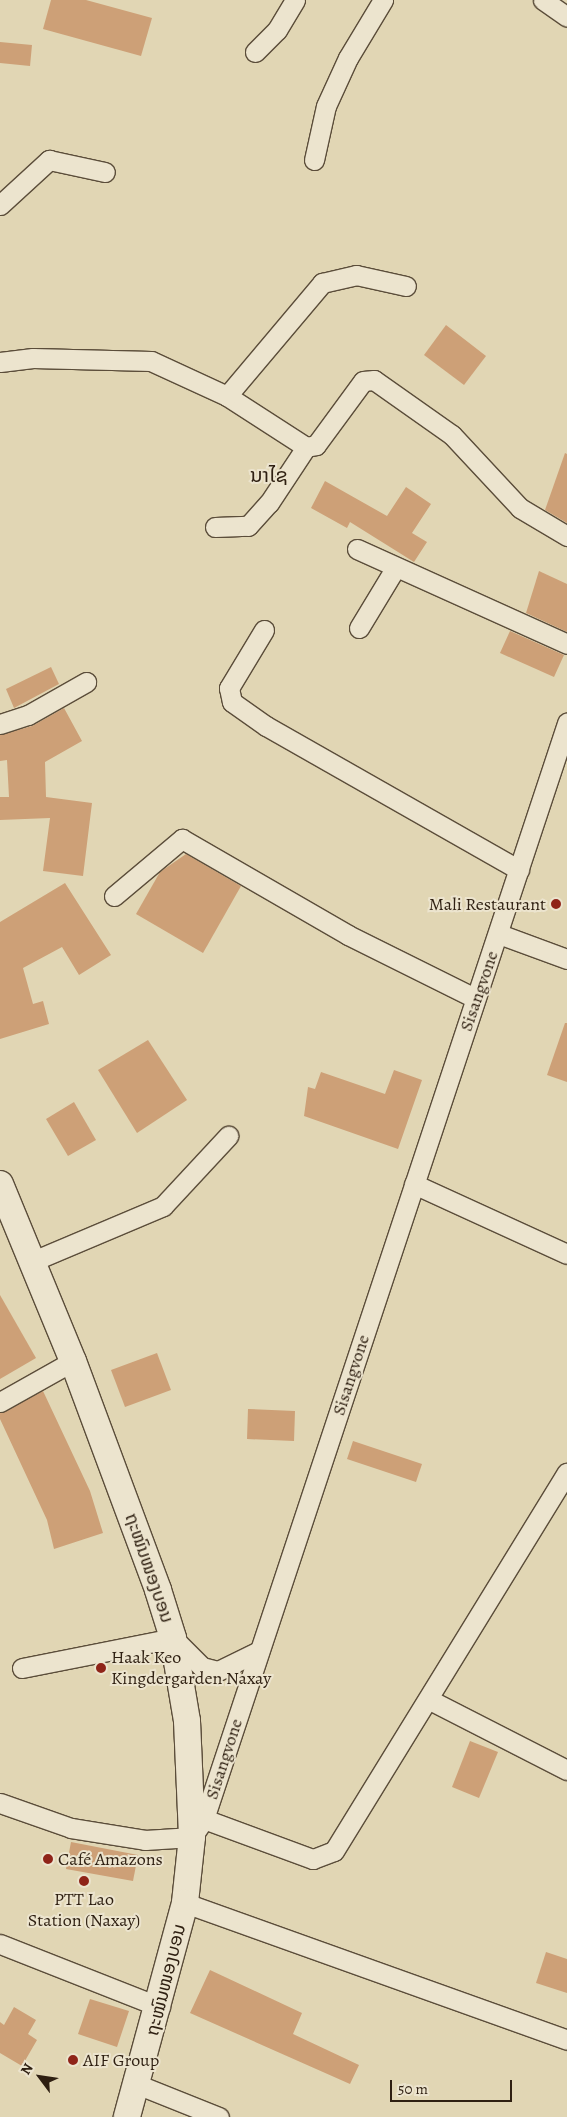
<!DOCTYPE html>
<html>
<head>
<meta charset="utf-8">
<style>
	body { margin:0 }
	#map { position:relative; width:567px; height:2117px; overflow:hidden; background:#e1d6b4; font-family:Alegreya,"Noto Sans Lao",serif }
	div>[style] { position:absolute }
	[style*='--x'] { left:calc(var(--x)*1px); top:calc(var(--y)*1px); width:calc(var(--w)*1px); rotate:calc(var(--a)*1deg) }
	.building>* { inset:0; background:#cda077 }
	.roads { filter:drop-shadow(1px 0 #5b4d3a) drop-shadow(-1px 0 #5b4d3a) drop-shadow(0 1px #5b4d3a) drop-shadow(0 -1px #5b4d3a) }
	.street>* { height:19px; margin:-9.5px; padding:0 9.5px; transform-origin:9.5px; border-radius:9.5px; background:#ece4ce }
	.secondary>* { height:26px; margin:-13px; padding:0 13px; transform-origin:13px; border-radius:13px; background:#ece4ce }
	.dots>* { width:14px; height:14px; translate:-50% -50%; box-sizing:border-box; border:2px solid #ece4ce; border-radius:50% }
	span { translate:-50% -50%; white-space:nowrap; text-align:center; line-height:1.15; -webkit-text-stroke:4px #ece4ce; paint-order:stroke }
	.poi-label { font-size:18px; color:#2e1f11 }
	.right { translate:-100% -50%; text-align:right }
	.left { translate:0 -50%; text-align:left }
	.street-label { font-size:18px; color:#2e1f11 }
	.quarter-label { font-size:20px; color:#2e1f11 }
	.north { position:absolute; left:15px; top:2052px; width:50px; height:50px; -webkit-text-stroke:4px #ece4ce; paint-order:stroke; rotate:301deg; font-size:14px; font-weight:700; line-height:20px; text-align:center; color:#2e1f11 }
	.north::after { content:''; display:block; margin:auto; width:18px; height:22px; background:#2e1f11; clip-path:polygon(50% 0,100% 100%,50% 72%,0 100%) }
	.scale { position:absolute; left:390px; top:2080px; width:122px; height:22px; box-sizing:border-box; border:2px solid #2e1f11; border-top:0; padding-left:6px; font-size:15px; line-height:18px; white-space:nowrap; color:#2e1f11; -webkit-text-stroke:4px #ece4ce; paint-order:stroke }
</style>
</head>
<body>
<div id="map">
	<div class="building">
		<div style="clip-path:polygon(51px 0,86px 0,152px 18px,141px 56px,43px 29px)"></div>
		<div style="clip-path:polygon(0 42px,32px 45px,30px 66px,0 63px)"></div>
		<div style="clip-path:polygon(446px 325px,486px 356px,464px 385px,424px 355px)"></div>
		<div style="clip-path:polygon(565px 453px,567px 454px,567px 523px,545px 510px)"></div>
		<div style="clip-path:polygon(325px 481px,387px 516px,406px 487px,431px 504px,412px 533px,427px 542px,414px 562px,350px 522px,347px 528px,311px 508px)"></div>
		<div style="clip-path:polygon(539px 571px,567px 584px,567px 632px,526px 613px)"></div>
		<div style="clip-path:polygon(510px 631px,564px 655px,554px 677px,500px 653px)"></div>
		<div style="clip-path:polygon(51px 667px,59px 684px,14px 708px,6px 689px)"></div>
		<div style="clip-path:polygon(64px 708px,82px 741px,45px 762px,46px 797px,92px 803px,83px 876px,43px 871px,50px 818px,0 820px,0 797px,9px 797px,7px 760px,0 761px,0 735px,32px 726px)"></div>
		<div style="clip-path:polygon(186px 854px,241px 886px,203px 953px,136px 914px,160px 872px)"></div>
		<div style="clip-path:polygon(65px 883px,111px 955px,79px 975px,62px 947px,23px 968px,33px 1004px,43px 1001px,49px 1024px,0 1039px,0 922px)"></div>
		<div style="clip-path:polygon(565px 1023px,567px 1023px,567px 1082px,547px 1075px)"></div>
		<div style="clip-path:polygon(148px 1040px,187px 1100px,137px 1133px,98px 1070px)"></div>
		<div style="clip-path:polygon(394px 1070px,422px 1080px,398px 1149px,304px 1116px,308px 1087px,315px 1089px,321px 1072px,385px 1094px)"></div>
		<div style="clip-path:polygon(74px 1102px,96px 1140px,68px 1156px,46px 1119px)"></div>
		<div style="clip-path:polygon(0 1295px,36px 1358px,0 1379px)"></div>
		<div style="clip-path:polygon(157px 1353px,171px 1390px,125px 1407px,111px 1370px)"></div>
		<div style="clip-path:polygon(43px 1391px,90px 1491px,103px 1533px,54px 1549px,47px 1520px,0 1419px,0 1413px)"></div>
		<div style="clip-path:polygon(248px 1409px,295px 1411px,294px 1441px,247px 1439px)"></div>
		<div style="clip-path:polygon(353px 1441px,422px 1464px,416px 1482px,347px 1459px)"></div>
		<div style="clip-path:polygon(470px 1741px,498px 1752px,479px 1798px,452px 1787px)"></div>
		<div style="clip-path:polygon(71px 1842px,138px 1855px,133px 1881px,66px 1869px)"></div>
		<div style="clip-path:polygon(546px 1952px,567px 1959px,567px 1993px,536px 1983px)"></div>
		<div style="clip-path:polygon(210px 1970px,302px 2013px,293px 2034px,359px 2065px,350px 2084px,190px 2013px)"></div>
		<div style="clip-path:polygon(90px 1999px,129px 2011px,117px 2047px,78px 2034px)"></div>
		<div style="clip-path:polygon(14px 2007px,36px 2020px,28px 2034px,37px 2040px,22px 2066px,0 2053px,0 2022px,4px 2025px)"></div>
	</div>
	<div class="roads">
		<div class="street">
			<div style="--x:543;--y:0;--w:29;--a:35"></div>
			<div style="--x:255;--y:52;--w:31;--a:-45"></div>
			<div style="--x:277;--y:30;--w:35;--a:-59"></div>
			<div style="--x:314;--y:160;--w:55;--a:-77.5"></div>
			<div style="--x:326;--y:106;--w:53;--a:-65.4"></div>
			<div style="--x:348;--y:58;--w:68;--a:-58.9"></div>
			<div style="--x:0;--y:205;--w:67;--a:-42.6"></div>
			<div style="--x:49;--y:160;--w:57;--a:12.1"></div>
			<div style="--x:0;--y:362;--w:33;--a:-7"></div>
			<div style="--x:33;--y:358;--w:118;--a:1.5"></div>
			<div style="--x:151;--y:361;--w:84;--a:24.7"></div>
			<div style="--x:227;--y:396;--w:94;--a:32.8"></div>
			<div style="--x:306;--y:447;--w:10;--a:-11"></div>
			<div style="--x:316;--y:445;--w:79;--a:-53.7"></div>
			<div style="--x:363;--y:381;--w:11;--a:-5"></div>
			<div style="--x:374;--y:380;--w:95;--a:35.2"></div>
			<div style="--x:452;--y:435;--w:100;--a:47"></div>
			<div style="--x:520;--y:508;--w:55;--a:30.8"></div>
			<div style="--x:227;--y:396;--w:148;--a:-49.9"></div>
			<div style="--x:322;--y:283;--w:35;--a:-13"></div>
			<div style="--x:356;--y:275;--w:51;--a:12.4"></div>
			<div style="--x:215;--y:527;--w:33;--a:-2"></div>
			<div style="--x:248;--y:526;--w:31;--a:-48"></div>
			<div style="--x:269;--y:503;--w:67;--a:-56.5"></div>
			<div style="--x:357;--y:549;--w:230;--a:24.3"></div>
			<div style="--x:359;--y:628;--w:71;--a:-58.8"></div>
			<div style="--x:264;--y:630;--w:68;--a:121.1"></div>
			<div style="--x:229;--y:688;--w:14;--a:78"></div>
			<div style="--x:232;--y:702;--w:42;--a:35.2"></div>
			<div style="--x:266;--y:726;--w:291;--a:29.6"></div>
			<div style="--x:0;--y:724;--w:29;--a:-18"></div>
			<div style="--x:28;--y:715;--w:67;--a:-29.6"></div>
			<div style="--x:114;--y:896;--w:89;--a:-40"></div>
			<div style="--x:182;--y:839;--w:192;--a:30"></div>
			<div style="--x:348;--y:935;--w:142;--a:26.4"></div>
			<div style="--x:499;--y:934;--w:72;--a:20.2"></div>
			<div style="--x:414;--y:1184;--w:168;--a:24.6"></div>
			<div style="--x:33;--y:1261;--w:141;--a:-22.9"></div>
			<div style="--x:163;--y:1206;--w:96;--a:-47.1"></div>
			<div style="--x:0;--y:1402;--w:84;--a:-29.3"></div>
			<div style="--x:22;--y:1668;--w:154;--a:-11.2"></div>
			<div style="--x:173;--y:1638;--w:41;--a:45"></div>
			<div style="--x:202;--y:1667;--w:16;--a:14"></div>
			<div style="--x:218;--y:1671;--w:46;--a:-26"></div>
			<div style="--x:430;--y:1700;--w:154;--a:27.1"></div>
			<div style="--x:0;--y:1803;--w:75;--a:19.4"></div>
			<div style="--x:71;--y:1828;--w:75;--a:9.2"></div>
			<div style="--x:145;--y:1840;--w:47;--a:-3.7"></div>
			<div style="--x:192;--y:1837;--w:22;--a:-56"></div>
			<div style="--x:204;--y:1819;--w:1155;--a:-71.67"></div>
			<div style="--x:204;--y:1819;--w:116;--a:20.2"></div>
			<div style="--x:313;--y:1859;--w:22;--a:-21"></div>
			<div style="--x:334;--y:1851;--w:444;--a:-58.4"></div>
			<div style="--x:185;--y:1903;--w:406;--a:19.7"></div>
			<div style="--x:0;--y:1944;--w:172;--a:21.5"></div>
			<div style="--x:139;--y:2085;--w:86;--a:21.8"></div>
		</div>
		<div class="secondary">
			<div style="--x:0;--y:1184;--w:191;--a:67.6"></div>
			<div style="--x:73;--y:1361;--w:244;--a:69.6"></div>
			<div style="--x:158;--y:1590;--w:50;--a:72.6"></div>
			<div style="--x:173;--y:1638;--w:84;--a:80.4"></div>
			<div style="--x:187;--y:1721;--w:116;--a:87.5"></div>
			<div style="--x:192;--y:1837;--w:66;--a:96.1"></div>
			<div style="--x:185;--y:1903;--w:222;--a:105.2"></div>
		</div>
	</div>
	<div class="dots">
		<div style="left:556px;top:904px;background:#8f2418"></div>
		<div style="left:101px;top:1668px;background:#8f2418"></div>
		<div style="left:48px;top:1859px;background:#8f2418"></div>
		<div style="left:84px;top:1881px;background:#8f2418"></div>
		<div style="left:73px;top:2060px;background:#8f2418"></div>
	</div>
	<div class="poi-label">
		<span class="right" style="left:546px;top:904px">Mali Restaurant</span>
		<span class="left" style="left:111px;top:1668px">Haak Keo<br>Kingdergarden Naxay</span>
		<span class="left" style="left:58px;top:1859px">Café Amazons</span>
		<span style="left:84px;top:1910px">PTT Lao<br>Station (Naxay)</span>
		<span class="left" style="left:83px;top:2060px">AIF Group</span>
	</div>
	<div class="street-label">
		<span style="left:479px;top:991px;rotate:-71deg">Sisangvone</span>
		<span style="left:351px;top:1375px;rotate:-72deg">Sisangvone</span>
		<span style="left:149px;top:1568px;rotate:71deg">ຖະໜົນໜອງບອນ</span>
		<span style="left:224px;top:1759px;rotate:-72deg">Sisangvone</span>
		<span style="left:166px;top:1980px;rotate:-76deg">ຖະໜົນໜອງບອນ</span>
	</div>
	<div class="quarter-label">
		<span style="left:269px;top:475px">ນາໄຊ</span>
	</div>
	<div class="north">N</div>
	<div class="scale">50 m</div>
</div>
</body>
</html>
